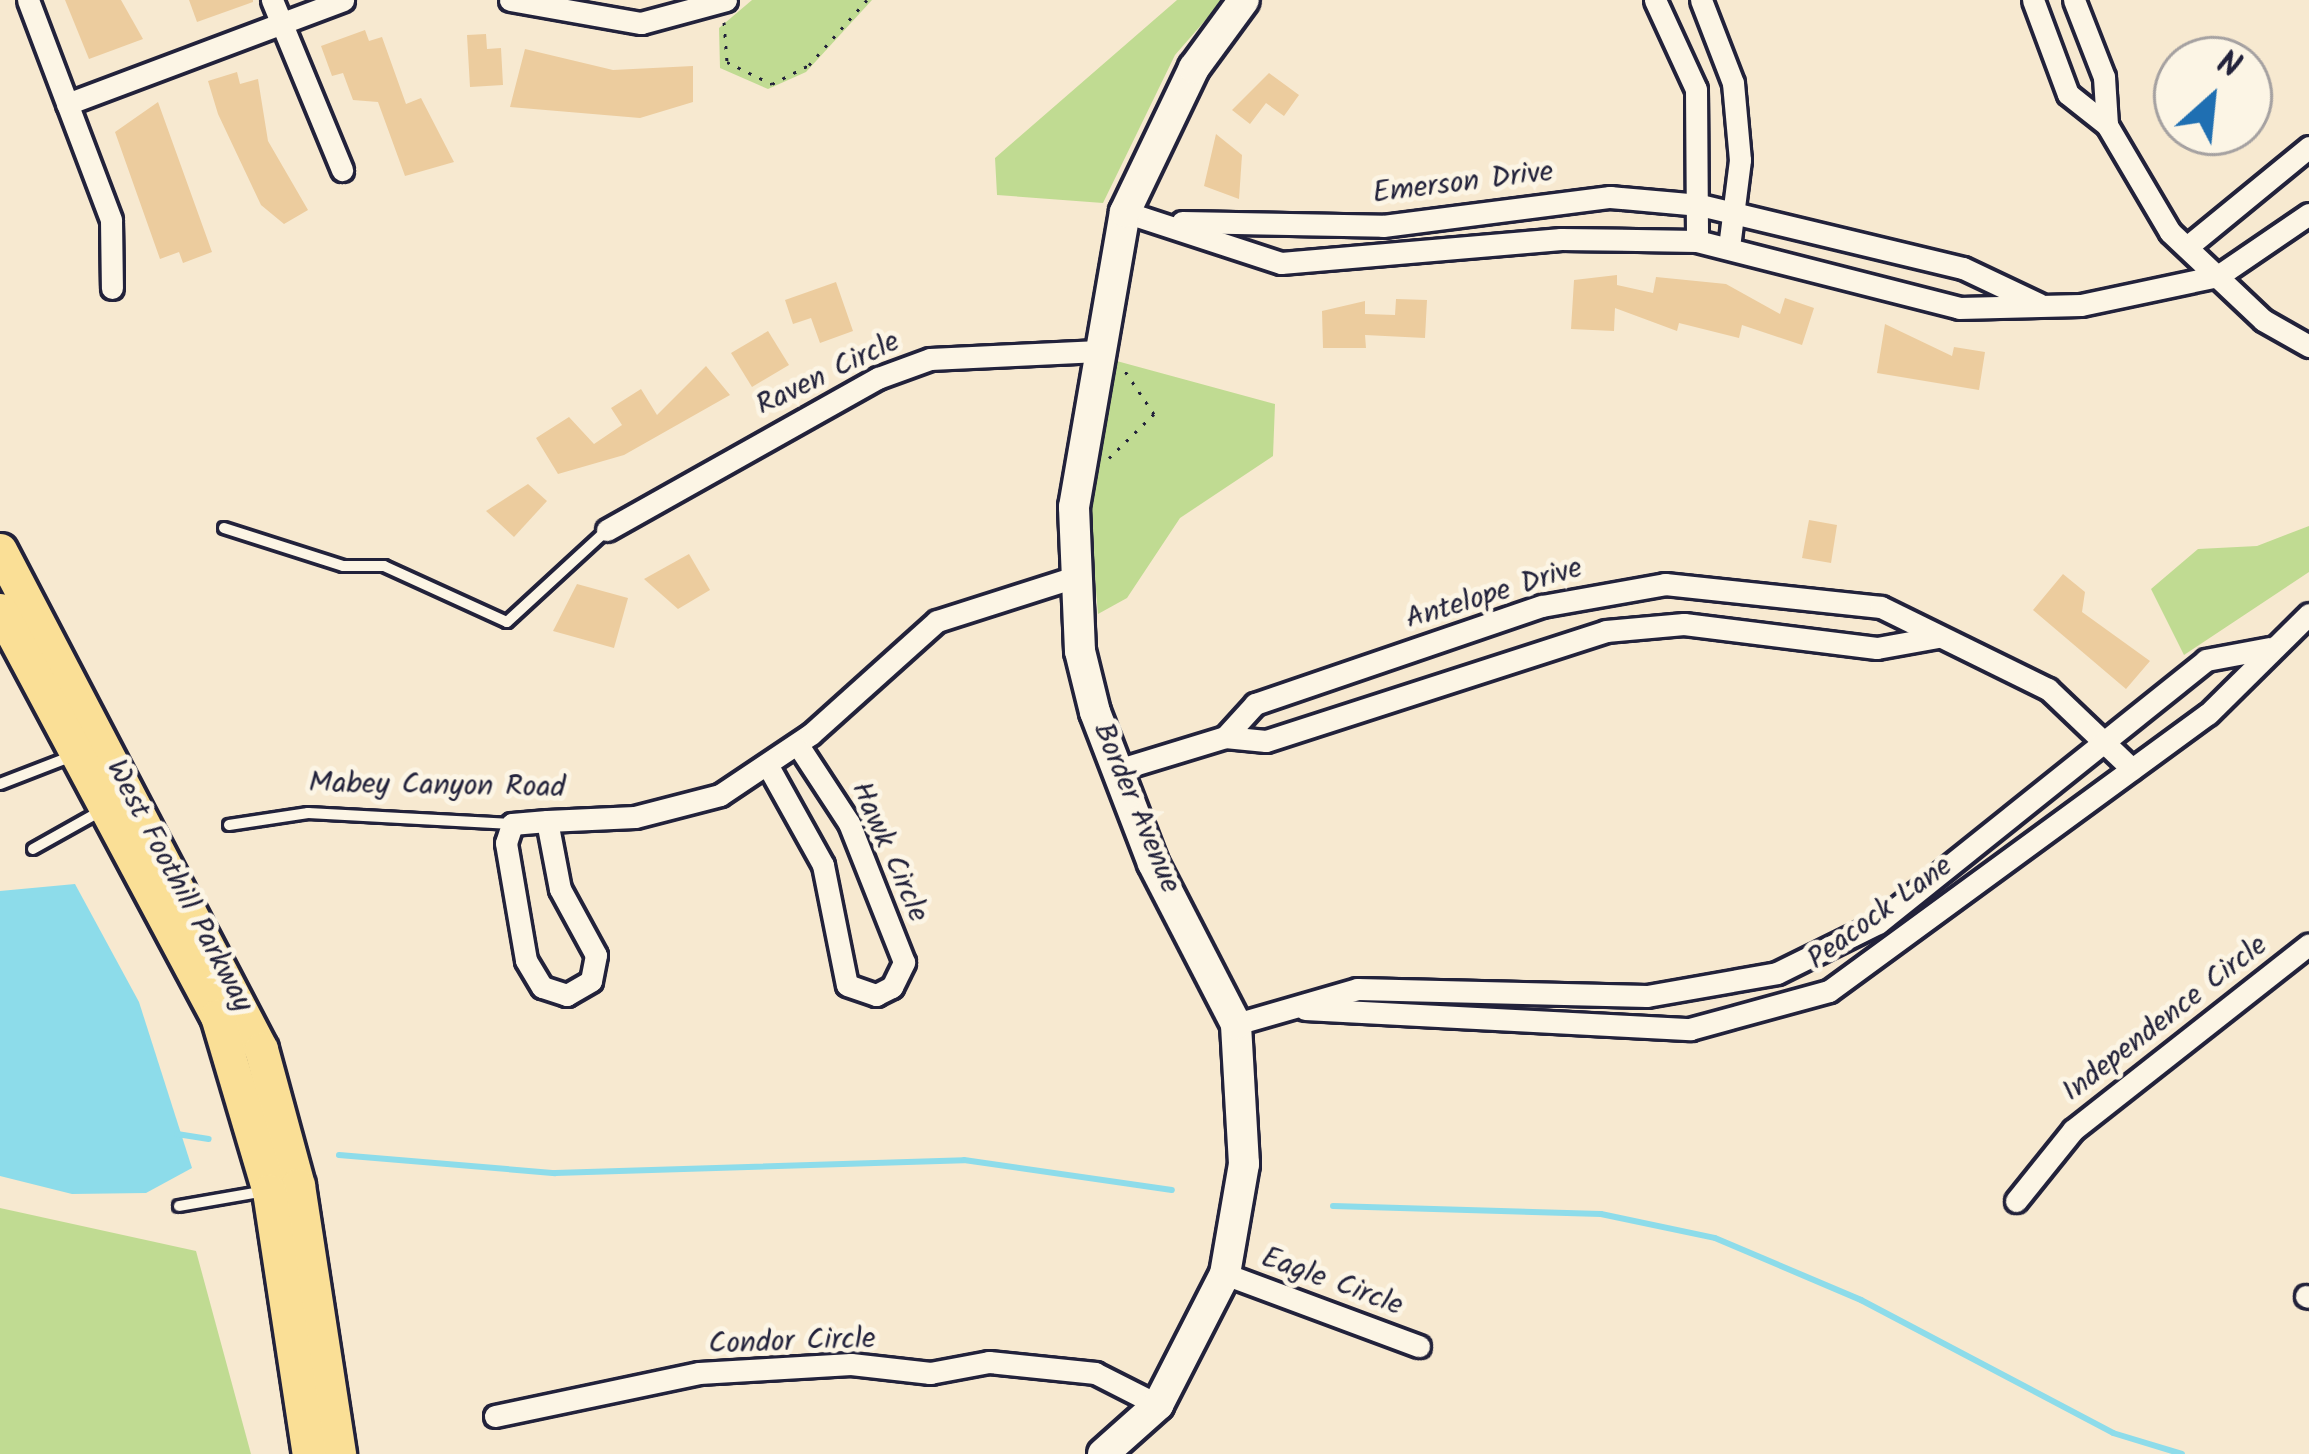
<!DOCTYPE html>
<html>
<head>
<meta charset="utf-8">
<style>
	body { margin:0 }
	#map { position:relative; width:2309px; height:1454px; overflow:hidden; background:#f7e9d0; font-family:Kalam,sans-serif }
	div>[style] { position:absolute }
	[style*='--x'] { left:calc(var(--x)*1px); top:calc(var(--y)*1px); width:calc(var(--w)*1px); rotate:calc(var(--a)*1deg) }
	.green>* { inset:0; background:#c0db92 }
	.water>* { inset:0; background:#8ddcea }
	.stream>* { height:6px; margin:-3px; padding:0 3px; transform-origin:3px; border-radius:3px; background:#8ddcea }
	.building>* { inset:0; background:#eccc9e }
	.path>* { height:3px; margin-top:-1.5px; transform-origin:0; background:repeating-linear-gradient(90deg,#22223b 0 3px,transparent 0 12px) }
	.roads { filter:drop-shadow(3px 0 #22223b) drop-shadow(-3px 0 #22223b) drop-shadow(0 3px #22223b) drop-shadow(0 -3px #22223b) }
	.lane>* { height:10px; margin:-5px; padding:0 5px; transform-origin:5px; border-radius:5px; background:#fcf5e5 }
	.street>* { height:21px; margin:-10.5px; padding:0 10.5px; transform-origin:10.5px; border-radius:10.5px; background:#fcf5e5 }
	.secondary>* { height:30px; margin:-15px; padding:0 15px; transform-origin:15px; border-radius:15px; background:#fcf5e5 }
	.primary>* { height:33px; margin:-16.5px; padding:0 16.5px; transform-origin:16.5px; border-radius:16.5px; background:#fadf96 }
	span { translate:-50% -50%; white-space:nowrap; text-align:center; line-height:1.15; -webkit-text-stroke:10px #fcf5e5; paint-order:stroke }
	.street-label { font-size:30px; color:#22223b }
	.north { position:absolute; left:2153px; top:36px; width:120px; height:120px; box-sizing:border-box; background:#fcf5e5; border:3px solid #a5a1a1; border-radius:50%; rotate:27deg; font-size:33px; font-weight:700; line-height:48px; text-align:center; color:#22223b }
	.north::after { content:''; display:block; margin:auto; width:42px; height:54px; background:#1f6fb2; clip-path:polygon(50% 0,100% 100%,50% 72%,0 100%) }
</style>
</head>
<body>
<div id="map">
	<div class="green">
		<div style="clip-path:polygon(752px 0,872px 0,806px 72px,768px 89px,720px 68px,719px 28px)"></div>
		<div style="clip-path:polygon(1177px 0,1223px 0,1175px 55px,1103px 203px,997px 195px,995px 158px)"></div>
		<div style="clip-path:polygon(1113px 360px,1275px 404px,1273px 456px,1180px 518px,1127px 598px,1098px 614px,1088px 492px)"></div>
		<div style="clip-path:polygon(2309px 526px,2309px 572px,2184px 655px,2151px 589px,2198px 549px,2257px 546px)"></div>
		<div style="clip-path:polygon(0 1208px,196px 1251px,251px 1454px,0 1454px)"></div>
	</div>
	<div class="water">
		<div style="clip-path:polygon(75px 884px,139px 1002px,192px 1168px,146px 1193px,72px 1194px,0 1176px,0 891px)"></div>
	</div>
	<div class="stream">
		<div style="--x:177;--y:1134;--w:32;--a:9"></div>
		<div style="--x:339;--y:1155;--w:217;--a:4.8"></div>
		<div style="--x:555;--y:1173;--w:409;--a:-1.8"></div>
		<div style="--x:964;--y:1160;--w:210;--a:8.2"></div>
		<div style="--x:1333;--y:1206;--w:268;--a:1.7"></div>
		<div style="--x:1601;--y:1214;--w:116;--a:11.9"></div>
		<div style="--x:1715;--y:1238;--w:159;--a:23"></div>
		<div style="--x:1861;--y:1300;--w:285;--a:27.8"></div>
		<div style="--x:2113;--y:1433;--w:72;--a:16.9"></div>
	</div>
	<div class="building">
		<div style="clip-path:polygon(65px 0,121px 0,143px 39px,89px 59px)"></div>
		<div style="clip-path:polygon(189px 0,253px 0,253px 2px,197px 22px)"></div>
		<div style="clip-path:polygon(365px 30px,369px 41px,382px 37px,406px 104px,421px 98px,454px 162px,405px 176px,378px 102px,353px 100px,343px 73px,332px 76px,321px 46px)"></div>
		<div style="clip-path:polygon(486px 34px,487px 49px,501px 48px,503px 85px,470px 87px,467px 35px)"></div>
		<div style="clip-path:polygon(525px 49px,613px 70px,693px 66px,693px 102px,640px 118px,510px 107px)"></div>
		<div style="clip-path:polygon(237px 72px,240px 84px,258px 79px,268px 141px,308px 210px,284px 224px,261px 205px,218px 114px,208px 81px)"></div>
		<div style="clip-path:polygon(1269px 73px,1299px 95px,1284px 116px,1266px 103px,1250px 124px,1232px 110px)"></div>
		<div style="clip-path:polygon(158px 102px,212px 252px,183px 263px,179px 252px,160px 259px,115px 132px)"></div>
		<div style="clip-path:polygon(1216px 134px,1242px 155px,1239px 199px,1204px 186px)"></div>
		<div style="clip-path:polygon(1617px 275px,1617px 285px,1653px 293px,1656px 277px,1726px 284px,1780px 314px,1785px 298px,1814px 308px,1802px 345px,1742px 325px,1739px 338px,1679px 323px,1677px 331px,1615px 308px,1614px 331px,1571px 329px,1574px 280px)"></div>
		<div style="clip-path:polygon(836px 282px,853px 331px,820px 343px,811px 318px,793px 324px,785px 300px)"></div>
		<div style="clip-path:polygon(1396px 299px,1427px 300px,1425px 338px,1365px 335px,1366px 348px,1323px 348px,1322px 311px,1365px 301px,1365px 314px,1395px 315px)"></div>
		<div style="clip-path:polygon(1885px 324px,1952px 356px,1954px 347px,1985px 352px,1979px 390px,1877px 373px)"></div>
		<div style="clip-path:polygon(768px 331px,789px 365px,752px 387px,731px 353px)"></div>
		<div style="clip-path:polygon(706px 366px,730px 395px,624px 455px,558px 474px,536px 438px,569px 417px,594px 444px,622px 425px,611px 408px,641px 389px,657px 415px)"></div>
		<div style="clip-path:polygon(528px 484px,547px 501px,514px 537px,486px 511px)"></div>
		<div style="clip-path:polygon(1809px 520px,1837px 525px,1831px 563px,1802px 558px)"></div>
		<div style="clip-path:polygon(689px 554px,710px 590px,678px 609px,644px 579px)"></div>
		<div style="clip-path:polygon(2063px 574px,2085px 592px,2082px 612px,2150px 661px,2126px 689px,2033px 610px)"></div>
		<div style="clip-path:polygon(577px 584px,628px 598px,614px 648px,553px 631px)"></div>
	</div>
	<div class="path">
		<div style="--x:724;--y:22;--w:40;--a:85.7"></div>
		<div style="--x:727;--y:62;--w:50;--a:26.1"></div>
		<div style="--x:772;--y:84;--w:42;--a:-27.2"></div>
		<div style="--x:809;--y:65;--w:87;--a:-48.3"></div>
		<div style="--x:1109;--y:458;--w:63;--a:-44.4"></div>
		<div style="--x:1154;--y:414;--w:55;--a:-124"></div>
	</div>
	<div class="roads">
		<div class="lane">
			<div style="--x:224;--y:528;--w:125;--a:17.7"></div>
			<div style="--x:343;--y:566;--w:41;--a:0"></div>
			<div style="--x:384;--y:566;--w:135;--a:24.5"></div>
			<div style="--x:507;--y:622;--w:136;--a:-42.6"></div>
			<div style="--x:0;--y:784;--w:80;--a:-21.1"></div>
			<div style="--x:229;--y:825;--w:80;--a:-8.6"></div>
			<div style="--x:308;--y:813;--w:204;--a:3.1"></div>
			<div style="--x:33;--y:849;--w:76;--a:-29.3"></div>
			<div style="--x:179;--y:1206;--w:88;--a:-9.8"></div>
		</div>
		<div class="street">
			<div style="--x:28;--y:0;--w:235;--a:69.3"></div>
			<div style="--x:111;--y:220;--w:68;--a:89.2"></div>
			<div style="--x:272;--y:0;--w:184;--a:67.6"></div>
			<div style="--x:510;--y:0;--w:133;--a:10"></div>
			<div style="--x:641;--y:23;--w:88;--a:-15.1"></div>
			<div style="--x:1655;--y:0;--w:98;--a:65.3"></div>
			<div style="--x:1696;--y:89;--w:152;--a:89.6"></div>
			<div style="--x:1701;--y:0;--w:89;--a:68.9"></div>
			<div style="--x:1733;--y:83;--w:77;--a:84.8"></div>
			<div style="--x:1740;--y:160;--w:88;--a:97.2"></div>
			<div style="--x:2033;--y:0;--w:100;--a:69.6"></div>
			<div style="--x:2068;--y:94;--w:50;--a:38.5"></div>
			<div style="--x:2107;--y:125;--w:124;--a:59.5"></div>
			<div style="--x:2170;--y:232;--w:128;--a:43.4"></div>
			<div style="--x:2263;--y:320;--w:53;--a:29.5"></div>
			<div style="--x:2074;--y:0;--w:83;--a:68.7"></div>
			<div style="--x:2104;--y:77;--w:48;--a:86.4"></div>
			<div style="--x:67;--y:104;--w:295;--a:-20.6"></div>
			<div style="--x:1125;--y:212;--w:164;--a:18.1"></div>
			<div style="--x:1281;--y:263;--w:281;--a:-4.9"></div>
			<div style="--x:1561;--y:239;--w:136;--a:0.8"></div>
			<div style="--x:1697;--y:241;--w:270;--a:14.3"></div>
			<div style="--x:1959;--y:308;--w:122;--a:-1.4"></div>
			<div style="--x:2081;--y:305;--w:140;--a:-12"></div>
			<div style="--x:2218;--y:276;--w:110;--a:-34.3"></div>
			<div style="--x:1182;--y:222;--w:201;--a:1.1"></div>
			<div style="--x:1383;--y:226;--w:229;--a:-7.3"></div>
			<div style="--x:1610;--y:197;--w:90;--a:5.1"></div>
			<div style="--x:1700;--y:205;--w:270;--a:13.5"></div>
			<div style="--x:1963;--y:268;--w:84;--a:25.3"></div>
			<div style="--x:2187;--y:247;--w:158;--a:-39.3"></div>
			<div style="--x:607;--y:530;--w:311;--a:-29.3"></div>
			<div style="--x:878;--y:378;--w:55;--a:-20.1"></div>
			<div style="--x:930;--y:359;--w:169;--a:-2.7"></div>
			<div style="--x:1225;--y:737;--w:45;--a:-47.7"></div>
			<div style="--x:1255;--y:704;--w:303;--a:-18.9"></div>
			<div style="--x:1542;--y:606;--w:125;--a:-10.1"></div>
			<div style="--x:1665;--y:584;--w:217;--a:6.1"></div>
			<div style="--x:1881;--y:607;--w:186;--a:26.2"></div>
			<div style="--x:2048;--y:689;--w:116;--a:43.6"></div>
			<div style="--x:768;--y:766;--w:113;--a:60.9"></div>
			<div style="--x:823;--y:865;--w:122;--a:78.7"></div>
			<div style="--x:847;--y:985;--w:31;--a:19"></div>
			<div style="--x:876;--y:995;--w:18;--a:-27"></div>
			<div style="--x:892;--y:987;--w:28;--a:-64"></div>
			<div style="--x:904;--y:962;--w:149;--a:-111.6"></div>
			<div style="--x:849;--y:823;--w:93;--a:-123.2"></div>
			<div style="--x:1114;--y:771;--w:116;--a:-17"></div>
			<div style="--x:1225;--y:737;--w:41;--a:5.6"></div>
			<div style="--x:1266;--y:741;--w:357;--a:-17.9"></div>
			<div style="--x:1606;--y:631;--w:78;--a:-5.1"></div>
			<div style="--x:1684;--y:624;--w:194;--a:7.1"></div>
			<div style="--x:1877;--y:648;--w:62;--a:-10.2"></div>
			<div style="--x:547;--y:821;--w:69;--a:79.2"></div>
			<div style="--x:560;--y:889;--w:75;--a:61.4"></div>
			<div style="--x:596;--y:955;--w:26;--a:101"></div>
			<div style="--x:591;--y:981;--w:28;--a:150"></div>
			<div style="--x:567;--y:995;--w:26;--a:-162"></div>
			<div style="--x:542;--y:987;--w:31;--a:-121"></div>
			<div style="--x:526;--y:960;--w:119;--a:-99.7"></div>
			<div style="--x:506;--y:843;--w:20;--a:-72"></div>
			<div style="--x:512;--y:824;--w:35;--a:-5"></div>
			<div style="--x:547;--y:821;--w:88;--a:-2.6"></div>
			<div style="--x:635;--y:817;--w:88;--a:-14.5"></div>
			<div style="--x:720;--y:795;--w:110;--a:-33.8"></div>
			<div style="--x:811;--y:734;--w:169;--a:-41.9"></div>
			<div style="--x:937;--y:621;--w:145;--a:-17.7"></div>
			<div style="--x:1305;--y:1009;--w:386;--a:3"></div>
			<div style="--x:1690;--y:1029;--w:144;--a:-15.3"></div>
			<div style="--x:1829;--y:991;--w:469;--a:-36.2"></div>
			<div style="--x:2208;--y:714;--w:142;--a:-44.7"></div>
			<div style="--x:1236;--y:1024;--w:126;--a:-16.1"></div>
			<div style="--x:1357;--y:989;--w:290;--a:1.4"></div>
			<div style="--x:1647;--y:996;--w:132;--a:-10"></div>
			<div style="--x:1777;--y:973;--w:113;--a:-26.3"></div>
			<div style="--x:1878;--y:923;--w:420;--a:-38.7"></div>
			<div style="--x:2206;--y:660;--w:65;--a:-10.6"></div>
			<div style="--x:2016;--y:1201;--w:91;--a:-51.2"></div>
			<div style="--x:2073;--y:1130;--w:300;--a:-38.2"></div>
			<div style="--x:1225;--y:1274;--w:207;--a:20.4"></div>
			<div style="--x:2306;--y:1296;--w:3;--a:18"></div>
			<div style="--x:495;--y:1416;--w:208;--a:-11.9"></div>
			<div style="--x:699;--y:1373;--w:152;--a:-3.4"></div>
			<div style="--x:851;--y:1364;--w:80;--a:6.5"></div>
			<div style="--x:930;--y:1373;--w:60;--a:-10.6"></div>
			<div style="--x:989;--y:1362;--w:107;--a:5.9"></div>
			<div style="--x:1095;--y:1373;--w:71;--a:26.9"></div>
		</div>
		<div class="secondary">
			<div style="--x:1103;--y:1454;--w:74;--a:-41.7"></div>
			<div style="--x:1158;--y:1405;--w:147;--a:-62.9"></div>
			<div style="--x:1225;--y:1274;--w:112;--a:-80.2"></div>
			<div style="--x:1244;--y:1164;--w:140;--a:-93.3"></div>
			<div style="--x:1236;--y:1024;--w:181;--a:-117.3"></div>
			<div style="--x:1153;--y:863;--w:162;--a:-111"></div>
			<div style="--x:1095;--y:712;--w:63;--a:-103.8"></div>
			<div style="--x:1080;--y:651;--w:144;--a:-92.4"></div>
			<div style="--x:1074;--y:507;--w:299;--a:-80.2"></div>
			<div style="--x:1125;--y:212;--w:160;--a:-64.4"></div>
			<div style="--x:1194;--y:68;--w:84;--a:-53.7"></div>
		</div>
		<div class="primary">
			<div style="--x:0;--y:550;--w:563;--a:62.39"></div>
			<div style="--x:261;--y:1049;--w:141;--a:74.8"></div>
			<div style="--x:298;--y:1185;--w:272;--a:81.3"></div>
			<div style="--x:0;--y:610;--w:460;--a:61.9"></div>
			<div style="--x:217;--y:1016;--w:183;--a:73.5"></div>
			<div style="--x:269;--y:1191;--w:266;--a:81.4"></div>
		</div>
	</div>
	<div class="street-label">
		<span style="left:1463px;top:183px;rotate:-7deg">Emerson Drive</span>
		<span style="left:828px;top:374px;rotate:-26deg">Raven Circle</span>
		<span style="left:1494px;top:594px;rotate:-17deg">Antelope Drive</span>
		<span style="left:437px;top:786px;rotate:1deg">Mabey Canyon Road</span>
		<span style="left:1136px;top:808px;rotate:67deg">Border Avenue</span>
		<span style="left:889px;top:852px;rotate:66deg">Hawk Circle</span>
		<span style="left:179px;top:886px;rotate:62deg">West Foothill Parkway</span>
		<span style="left:1880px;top:913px;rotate:-36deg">Peacock Lane</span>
		<span style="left:2165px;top:1019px;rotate:-38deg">Independence Circle</span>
		<span style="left:1332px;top:1282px;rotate:20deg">Eagle Circle</span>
		<span style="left:792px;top:1342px;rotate:-2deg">Condor Circle</span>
	</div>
	<div class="north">N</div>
</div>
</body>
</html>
